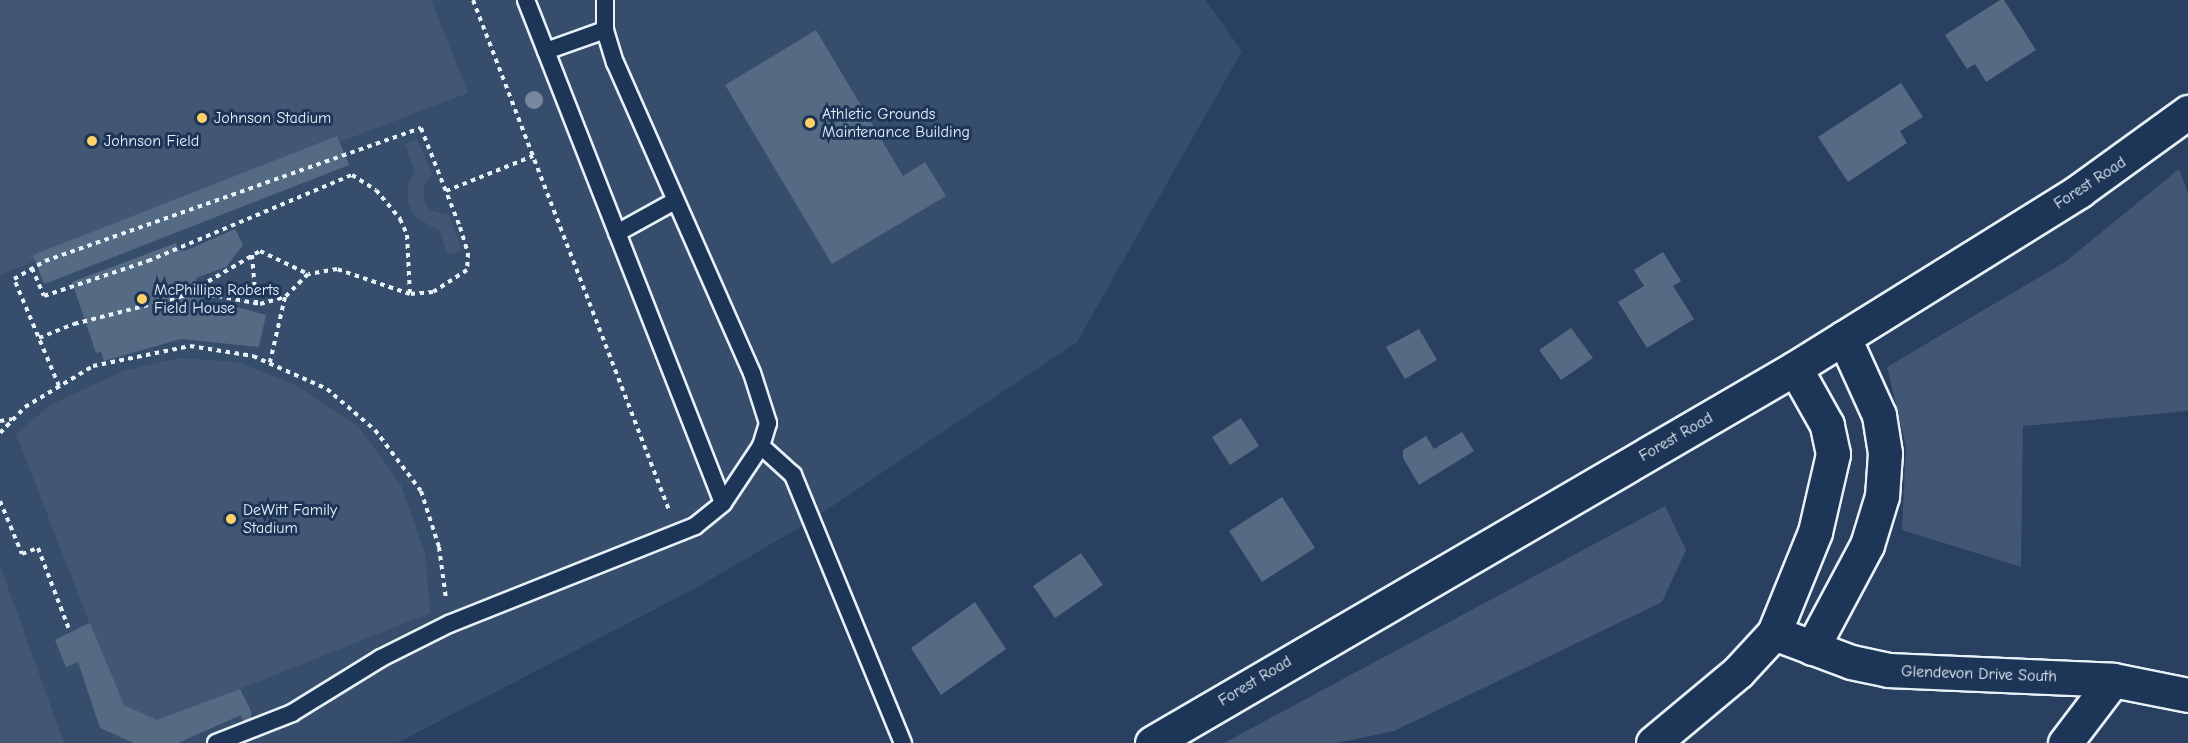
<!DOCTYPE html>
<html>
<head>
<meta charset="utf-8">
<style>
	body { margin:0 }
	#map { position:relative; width:2188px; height:743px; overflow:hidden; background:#294061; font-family:"Comic Neue",sans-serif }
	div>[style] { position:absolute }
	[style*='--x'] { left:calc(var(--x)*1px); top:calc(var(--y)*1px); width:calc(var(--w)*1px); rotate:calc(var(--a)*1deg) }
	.built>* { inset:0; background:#364d6b }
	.green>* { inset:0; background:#415774 }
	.building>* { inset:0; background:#556a83 }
	.path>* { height:4px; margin-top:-2px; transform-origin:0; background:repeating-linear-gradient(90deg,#e8f1f8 0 4.5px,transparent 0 9px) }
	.roads { filter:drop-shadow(2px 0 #e8f1f8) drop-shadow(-2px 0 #e8f1f8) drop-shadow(0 2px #e8f1f8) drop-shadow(0 -2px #e8f1f8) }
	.lane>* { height:16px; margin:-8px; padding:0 8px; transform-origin:8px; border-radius:8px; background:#1d3557 }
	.street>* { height:33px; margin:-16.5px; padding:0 16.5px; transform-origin:16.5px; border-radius:16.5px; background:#1d3557 }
	.secondary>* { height:33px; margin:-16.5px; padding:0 16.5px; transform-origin:16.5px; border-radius:16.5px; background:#1d3557 }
	.trees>* { width:18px; height:18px; margin:-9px; border-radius:50%; background:#77889e }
	.dots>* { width:16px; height:16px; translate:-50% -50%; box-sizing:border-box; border:3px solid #1d3557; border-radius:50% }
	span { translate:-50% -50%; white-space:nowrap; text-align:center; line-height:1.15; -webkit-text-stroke:6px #1d3557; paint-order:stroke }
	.poi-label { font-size:16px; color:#e8f1f8 }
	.left { translate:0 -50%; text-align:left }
	.street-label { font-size:16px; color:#e8f1f8 }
</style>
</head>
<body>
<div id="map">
	<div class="built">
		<div style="clip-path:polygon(0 0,1205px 0,1242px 51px,1077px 342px,807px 523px,696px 588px,397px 743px,0 743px)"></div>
	</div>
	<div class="green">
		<div style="clip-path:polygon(0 0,431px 0,468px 93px,340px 142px,349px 165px,46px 284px,35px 261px,0 275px)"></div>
		<div style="clip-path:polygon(417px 139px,432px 174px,424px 186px,424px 200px,430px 210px,449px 215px,462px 251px,447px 254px,440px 231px,415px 217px,408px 203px,408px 183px,415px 172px,405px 144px)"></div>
		<div style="clip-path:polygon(2179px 169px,2188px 193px,2188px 411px,2023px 426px,2021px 567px,1902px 530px,1906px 446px,1887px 367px,2065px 262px)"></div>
		<div style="clip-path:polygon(179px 358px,238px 362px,295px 385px,358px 426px,401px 485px,425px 553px,430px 613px,240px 689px,251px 711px,244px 723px,240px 715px,178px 743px,133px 743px,100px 728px,78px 662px,66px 667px,55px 640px,89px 622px,16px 434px,50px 405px,123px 371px)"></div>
		<div style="clip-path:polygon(1665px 506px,1686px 550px,1662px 602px,1394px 731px,1337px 743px,1224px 743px)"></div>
		<div style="clip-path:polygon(0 565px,64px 743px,0 743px)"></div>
	</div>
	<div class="building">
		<div style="clip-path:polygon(2000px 0,2004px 0,2036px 50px,1986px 82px,1975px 64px,1967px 69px,1945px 35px)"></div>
		<div style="clip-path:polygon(816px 30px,903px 176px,925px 162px,946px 196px,832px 264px,725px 85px)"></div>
		<div style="clip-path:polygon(1901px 83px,1923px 117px,1900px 131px,1907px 143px,1848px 182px,1818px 137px)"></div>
		<div style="clip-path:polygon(337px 136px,349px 165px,44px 284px,33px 255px)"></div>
		<div style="clip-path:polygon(235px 229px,243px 245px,226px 267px,196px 278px,204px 305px,234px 306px,266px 315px,259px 347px,181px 339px,104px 361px,101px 352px,96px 353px,72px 282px,176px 243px,178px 250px,185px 251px)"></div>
		<div style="clip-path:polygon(1663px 252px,1681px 281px,1673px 286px,1694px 319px,1647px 348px,1618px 302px,1644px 286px,1634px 270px)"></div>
		<div style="clip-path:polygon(1571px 328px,1593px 358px,1561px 380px,1539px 350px)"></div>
		<div style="clip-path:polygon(1419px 329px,1437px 360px,1405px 379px,1386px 347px)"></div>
		<div style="clip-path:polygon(1241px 418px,1259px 446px,1230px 465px,1212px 437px)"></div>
		<div style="clip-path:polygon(1462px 432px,1474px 451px,1419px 485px,1403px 458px,1403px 450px,1426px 436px,1434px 449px)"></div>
		<div style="clip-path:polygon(1282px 497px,1315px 548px,1262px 582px,1229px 531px)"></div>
		<div style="clip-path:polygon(1081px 553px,1103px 585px,1055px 618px,1033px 586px)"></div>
		<div style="clip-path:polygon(975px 602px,1006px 649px,941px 695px,911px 648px)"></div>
		<div style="clip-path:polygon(90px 623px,124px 705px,157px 720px,240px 689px,251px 711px,251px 720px,244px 723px,241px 715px,178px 743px,134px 743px,100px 728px,78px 662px,66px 667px,55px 640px)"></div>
	</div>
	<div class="path">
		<div style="--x:473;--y:0;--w:546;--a:68.98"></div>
		<div style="--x:446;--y:191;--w:94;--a:-21.9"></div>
		<div style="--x:252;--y:255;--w:48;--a:85.2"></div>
		<div style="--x:32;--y:268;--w:30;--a:67"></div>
		<div style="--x:44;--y:296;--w:110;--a:-18.6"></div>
		<div style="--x:148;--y:261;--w:221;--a:-22.9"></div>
		<div style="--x:352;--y:175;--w:28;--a:32"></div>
		<div style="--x:376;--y:190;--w:38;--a:50"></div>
		<div style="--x:400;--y:219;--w:17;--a:66"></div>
		<div style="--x:407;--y:235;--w:59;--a:87.1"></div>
		<div style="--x:185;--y:295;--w:87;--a:-30.4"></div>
		<div style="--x:260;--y:251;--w:53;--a:25.6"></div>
		<div style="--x:39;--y:338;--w:38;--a:-22"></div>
		<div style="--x:74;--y:324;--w:113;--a:-14.4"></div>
		<div style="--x:183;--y:296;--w:35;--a:0"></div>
		<div style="--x:218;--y:296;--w:43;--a:10.8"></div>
		<div style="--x:260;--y:304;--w:26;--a:-16"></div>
		<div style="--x:59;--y:386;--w:116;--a:-112.8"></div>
		<div style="--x:14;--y:279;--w:36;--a:-30"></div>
		<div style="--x:45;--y:261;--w:399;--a:-19.5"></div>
		<div style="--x:421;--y:128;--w:106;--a:68.5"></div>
		<div style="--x:460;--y:227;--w:27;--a:73"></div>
		<div style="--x:468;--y:253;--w:17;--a:93"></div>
		<div style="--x:467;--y:270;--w:40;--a:147.1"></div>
		<div style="--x:433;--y:292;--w:23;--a:175"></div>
		<div style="--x:410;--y:294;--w:77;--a:-161.1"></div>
		<div style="--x:337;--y:269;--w:29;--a:170"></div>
		<div style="--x:308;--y:274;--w:33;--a:135"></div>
		<div style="--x:285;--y:297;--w:67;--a:103"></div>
		<div style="--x:0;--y:421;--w:12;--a:-9"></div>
		<div style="--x:0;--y:433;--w:36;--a:-46"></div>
		<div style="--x:25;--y:407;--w:79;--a:-31.1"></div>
		<div style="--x:93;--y:366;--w:99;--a:-11.7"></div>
		<div style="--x:190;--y:346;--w:64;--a:9"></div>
		<div style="--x:253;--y:356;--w:81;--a:24"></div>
		<div style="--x:327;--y:389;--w:63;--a:40.5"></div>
		<div style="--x:375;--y:430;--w:76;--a:53"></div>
		<div style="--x:421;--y:491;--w:59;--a:72.2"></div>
		<div style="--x:439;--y:547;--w:52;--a:82.3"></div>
		<div style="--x:0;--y:501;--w:57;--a:67.5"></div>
		<div style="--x:22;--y:554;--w:17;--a:-21"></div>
		<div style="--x:38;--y:548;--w:87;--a:69.1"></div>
	</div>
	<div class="roads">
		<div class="lane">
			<div style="--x:526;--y:0;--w:540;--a:68.61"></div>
			<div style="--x:546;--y:51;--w:63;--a:-19.6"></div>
			<div style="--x:617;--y:233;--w:66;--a:-28.9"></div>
			<div style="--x:761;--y:446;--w:43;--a:42.2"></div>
			<div style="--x:793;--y:475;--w:290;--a:67.7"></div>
			<div style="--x:216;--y:743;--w:82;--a:-21.5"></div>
			<div style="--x:292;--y:713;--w:105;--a:-31.7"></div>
			<div style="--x:381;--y:658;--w:76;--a:-26.6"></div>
			<div style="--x:449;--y:624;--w:265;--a:-21.7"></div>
			<div style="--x:695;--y:526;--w:36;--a:-39"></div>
			<div style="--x:723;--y:503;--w:69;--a:-56.3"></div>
			<div style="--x:761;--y:446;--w:24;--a:-73"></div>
			<div style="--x:768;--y:423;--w:52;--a:-107.7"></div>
			<div style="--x:752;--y:373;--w:339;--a:-113.8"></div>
			<div style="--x:615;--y:63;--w:34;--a:-107"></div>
			<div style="--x:605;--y:30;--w:30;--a:-90"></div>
		</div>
		<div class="street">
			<div style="--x:1774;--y:633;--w:82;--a:20.6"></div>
			<div style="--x:1851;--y:662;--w:38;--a:12"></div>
			<div style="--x:1888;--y:670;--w:225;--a:2.5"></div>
			<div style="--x:2113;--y:680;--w:76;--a:11.3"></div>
			<div style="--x:1812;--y:648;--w:117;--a:-61.9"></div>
			<div style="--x:1867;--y:545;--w:51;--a:-73"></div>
			<div style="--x:1882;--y:496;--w:43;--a:-86"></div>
			<div style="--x:1885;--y:453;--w:38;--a:-99"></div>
			<div style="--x:1879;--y:415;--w:85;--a:-114.4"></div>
			<div style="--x:1653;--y:743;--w:111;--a:-39.9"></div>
			<div style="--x:1738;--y:672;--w:53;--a:-47.3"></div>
			<div style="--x:1774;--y:633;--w:109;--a:-67.9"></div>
			<div style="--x:1815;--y:532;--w:80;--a:-77"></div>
			<div style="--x:1833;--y:454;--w:30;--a:-102"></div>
			<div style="--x:1827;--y:425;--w:65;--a:-119.3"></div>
			<div style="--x:2065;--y:743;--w:79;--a:-52.7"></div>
		</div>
		<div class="secondary">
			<div style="--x:1152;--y:743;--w:744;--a:-30.25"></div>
			<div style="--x:1795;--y:368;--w:335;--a:-31.9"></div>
			<div style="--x:2079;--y:191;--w:135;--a:-35.9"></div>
		</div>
	</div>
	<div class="trees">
		<div style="left:534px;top:100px"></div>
	</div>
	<div class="dots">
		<div style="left:202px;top:118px;background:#ffd166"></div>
		<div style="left:810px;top:123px;background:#ffd166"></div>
		<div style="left:92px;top:141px;background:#ffd166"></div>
		<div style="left:142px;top:299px;background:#ffd166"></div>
		<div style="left:231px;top:519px;background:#ffd166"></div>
	</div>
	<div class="poi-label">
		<span class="left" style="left:822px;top:123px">Athletic Grounds<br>Maintenance Building</span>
		<span class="left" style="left:214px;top:118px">Johnson Stadium</span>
		<span class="left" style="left:104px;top:141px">Johnson Field</span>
		<span class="left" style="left:154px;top:299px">McPhillips Roberts<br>Field House</span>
		<span class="left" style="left:243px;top:519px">DeWitt Family<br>Stadium</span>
	</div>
	<div class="street-label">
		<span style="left:2090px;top:183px;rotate:-33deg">Forest Road</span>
		<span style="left:1676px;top:437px;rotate:-30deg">Forest Road</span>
		<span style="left:1979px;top:674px;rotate:2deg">Glendevon Drive South</span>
		<span style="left:1255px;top:681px;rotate:-31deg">Forest Road</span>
	</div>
</div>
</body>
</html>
